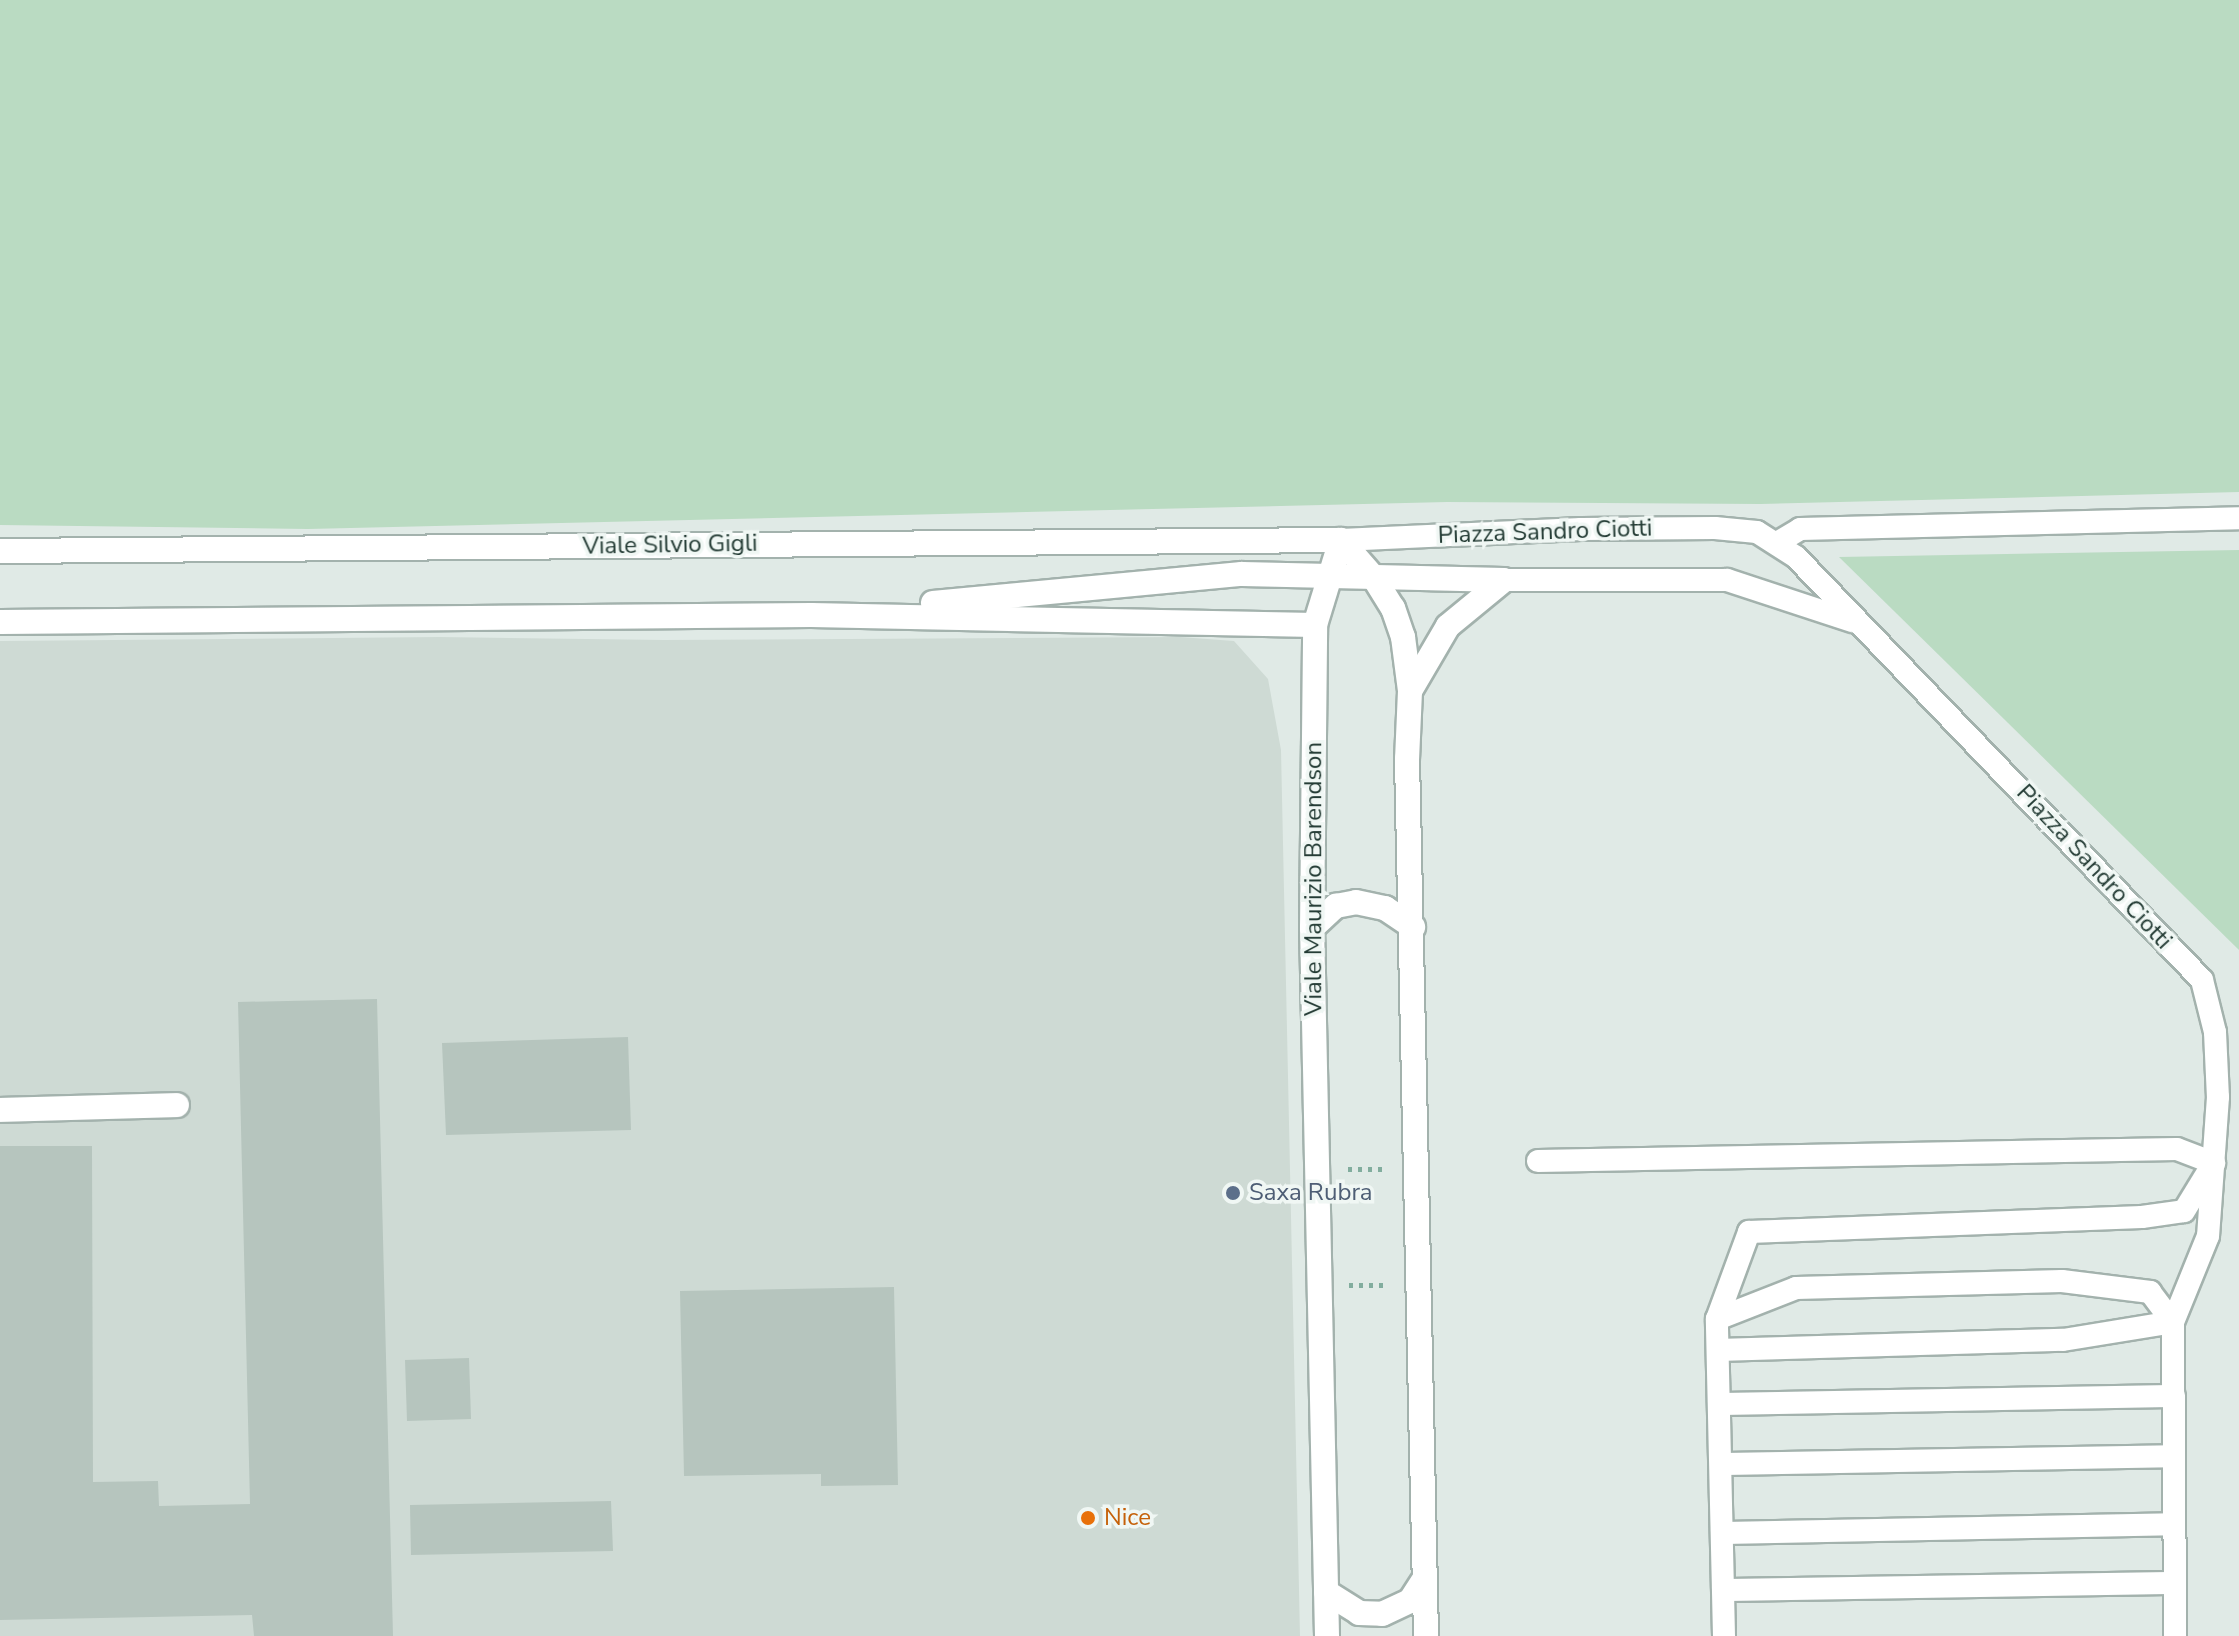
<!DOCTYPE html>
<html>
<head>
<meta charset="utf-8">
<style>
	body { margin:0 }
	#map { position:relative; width:2239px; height:1636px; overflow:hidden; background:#e0eae6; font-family:"Nunito Sans",sans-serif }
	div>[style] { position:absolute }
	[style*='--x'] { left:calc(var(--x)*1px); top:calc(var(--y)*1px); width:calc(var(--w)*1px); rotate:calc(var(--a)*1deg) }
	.built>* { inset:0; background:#cedad4 }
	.green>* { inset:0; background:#badbc2 }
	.building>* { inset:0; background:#b6c5be }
	.path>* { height:5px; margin-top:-2.5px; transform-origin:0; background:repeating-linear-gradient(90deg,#82ad9e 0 4px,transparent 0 10px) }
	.roads { filter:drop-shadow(2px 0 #a3b2ad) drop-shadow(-2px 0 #a3b2ad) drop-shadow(0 2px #a3b2ad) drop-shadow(0 -2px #a3b2ad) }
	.service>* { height:22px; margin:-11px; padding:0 11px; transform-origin:11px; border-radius:11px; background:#fff }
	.minor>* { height:24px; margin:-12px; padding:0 12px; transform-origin:12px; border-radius:12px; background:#fff }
	.dots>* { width:22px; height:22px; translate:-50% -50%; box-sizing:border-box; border:4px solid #f0f7f4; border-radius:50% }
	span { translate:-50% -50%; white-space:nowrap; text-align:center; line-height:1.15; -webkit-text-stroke:7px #f0f7f4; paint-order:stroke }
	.street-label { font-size:24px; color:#223a33 }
	.service-label { font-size:24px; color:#4e5e75 }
	.left { translate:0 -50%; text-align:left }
	.food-label { font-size:24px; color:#c56008 }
</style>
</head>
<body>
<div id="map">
	<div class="built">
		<div style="clip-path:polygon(439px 637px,664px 640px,1180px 637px,1234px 641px,1268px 679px,1281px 750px,1300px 1636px,0 1636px,0 641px)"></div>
	</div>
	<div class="green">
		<div style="clip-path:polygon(0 0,2239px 0,2239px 492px,1761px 504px,1447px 502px,308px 529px,0 525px)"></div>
		<div style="clip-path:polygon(2239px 550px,2239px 950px,1839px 557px)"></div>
	</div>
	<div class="building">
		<div style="clip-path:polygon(377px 999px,393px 1636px,254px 1636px,252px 1615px,0 1620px,0 1146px,92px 1146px,93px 1482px,158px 1481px,159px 1506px,250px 1504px,238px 1002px)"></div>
		<div style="clip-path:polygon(628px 1037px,631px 1130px,446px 1135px,442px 1043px)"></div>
		<div style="clip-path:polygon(894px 1287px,898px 1485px,821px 1486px,821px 1474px,684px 1476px,680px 1291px)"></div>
		<div style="clip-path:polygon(469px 1358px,471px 1419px,407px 1421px,405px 1360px)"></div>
		<div style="clip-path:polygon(611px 1501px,613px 1551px,411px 1555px,410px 1505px)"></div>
	</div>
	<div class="path">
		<div style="--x:1348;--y:1169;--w:38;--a:0"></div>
		<div style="--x:1349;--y:1285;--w:38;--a:0"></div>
	</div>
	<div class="roads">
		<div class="service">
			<div style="--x:1341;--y:540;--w:240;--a:-2.6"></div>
			<div style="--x:1581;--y:529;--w:134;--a:-0.4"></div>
			<div style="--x:1715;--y:528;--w:42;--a:5.4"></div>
			<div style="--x:1757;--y:532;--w:46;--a:32.7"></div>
			<div style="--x:1796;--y:557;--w:586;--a:46.17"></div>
			<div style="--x:2202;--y:980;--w:54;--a:76"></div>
			<div style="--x:2215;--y:1032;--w:65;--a:87.4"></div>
			<div style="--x:2218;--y:1097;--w:139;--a:94.1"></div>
			<div style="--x:2208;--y:1236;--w:93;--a:112.1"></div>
			<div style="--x:2173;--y:1322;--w:314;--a:89.6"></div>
			<div style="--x:1777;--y:543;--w:27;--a:-31"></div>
			<div style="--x:1800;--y:529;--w:439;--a:-1.4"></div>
			<div style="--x:1504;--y:580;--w:223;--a:0"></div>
			<div style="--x:1727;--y:580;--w:132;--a:18.2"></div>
			<div style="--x:1538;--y:1161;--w:639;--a:-1.08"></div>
			<div style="--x:2177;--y:1149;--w:40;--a:21"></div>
			<div style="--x:1717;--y:1319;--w:85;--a:-21.4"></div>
			<div style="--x:1796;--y:1288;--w:266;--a:-1.5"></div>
			<div style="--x:2062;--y:1281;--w:89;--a:7.1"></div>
			<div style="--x:2150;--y:1292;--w:38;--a:53"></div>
			<div style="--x:1718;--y:1350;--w:345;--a:-1.7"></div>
			<div style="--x:2063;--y:1340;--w:111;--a:-9.3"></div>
			<div style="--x:1719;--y:1404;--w:455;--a:-1"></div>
			<div style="--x:1721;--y:1464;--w:453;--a:-1"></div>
			<div style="--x:1722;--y:1533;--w:452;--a:-1.1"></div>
			<div style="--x:1723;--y:1590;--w:451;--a:-0.9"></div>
			<div style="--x:1724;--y:1636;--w:317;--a:-91.3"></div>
			<div style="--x:1717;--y:1319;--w:93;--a:-69.8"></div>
			<div style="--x:1749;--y:1232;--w:393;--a:-2.2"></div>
			<div style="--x:2142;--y:1217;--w:42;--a:-8.1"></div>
			<div style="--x:2184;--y:1211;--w:52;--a:-58.5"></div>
		</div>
		<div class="minor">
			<div style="--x:1341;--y:540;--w:50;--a:49"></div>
			<div style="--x:1374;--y:578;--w:36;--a:58"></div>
			<div style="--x:1393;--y:608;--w:31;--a:71"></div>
			<div style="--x:1403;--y:637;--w:54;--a:82.6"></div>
			<div style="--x:1410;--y:691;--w:68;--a:92.5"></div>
			<div style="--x:1407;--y:759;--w:877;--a:88.76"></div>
			<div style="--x:0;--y:551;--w:1341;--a:-0.47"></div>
			<div style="--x:933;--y:603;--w:310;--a:-5.4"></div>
			<div style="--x:1242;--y:574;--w:262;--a:1.3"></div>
			<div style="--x:0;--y:622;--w:811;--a:-0.49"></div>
			<div style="--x:811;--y:615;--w:504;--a:1.14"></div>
			<div style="--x:1410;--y:691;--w:75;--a:-59.7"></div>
			<div style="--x:1448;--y:626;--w:72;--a:-39.4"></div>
			<div style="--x:1312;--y:928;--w:33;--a:-43"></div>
			<div style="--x:1336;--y:906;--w:20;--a:-11"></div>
			<div style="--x:1356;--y:902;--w:30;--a:12"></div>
			<div style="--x:1385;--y:908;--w:34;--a:34"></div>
			<div style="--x:0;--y:1110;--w:177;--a:-1.6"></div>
			<div style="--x:1326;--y:1592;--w:39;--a:32"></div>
			<div style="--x:1359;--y:1613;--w:23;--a:2"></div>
			<div style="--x:1382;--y:1614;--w:31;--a:-25"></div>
			<div style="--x:1410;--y:1601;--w:27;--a:-57"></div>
			<div style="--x:1327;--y:1636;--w:708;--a:-91.21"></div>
			<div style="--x:1312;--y:928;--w:303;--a:-89.4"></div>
			<div style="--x:1315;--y:625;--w:89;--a:-73"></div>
		</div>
	</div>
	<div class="dots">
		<div style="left:1233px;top:1193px;background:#5c6f8a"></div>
		<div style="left:1088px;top:1518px;background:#e8710a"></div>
	</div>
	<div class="street-label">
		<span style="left:1545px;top:532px;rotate:-2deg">Piazza Sandro Ciotti</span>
		<span style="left:670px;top:545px;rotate:-1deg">Viale Silvio Gigli</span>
		<span style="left:2094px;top:867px;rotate:47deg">Piazza Sandro Ciotti</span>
		<span style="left:1314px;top:879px;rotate:-90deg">Viale Maurizio Barendson</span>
	</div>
	<div class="service-label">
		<span class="left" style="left:1249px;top:1193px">Saxa Rubra</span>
	</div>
	<div class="food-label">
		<span class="left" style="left:1104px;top:1518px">Nice</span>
	</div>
</div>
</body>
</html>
